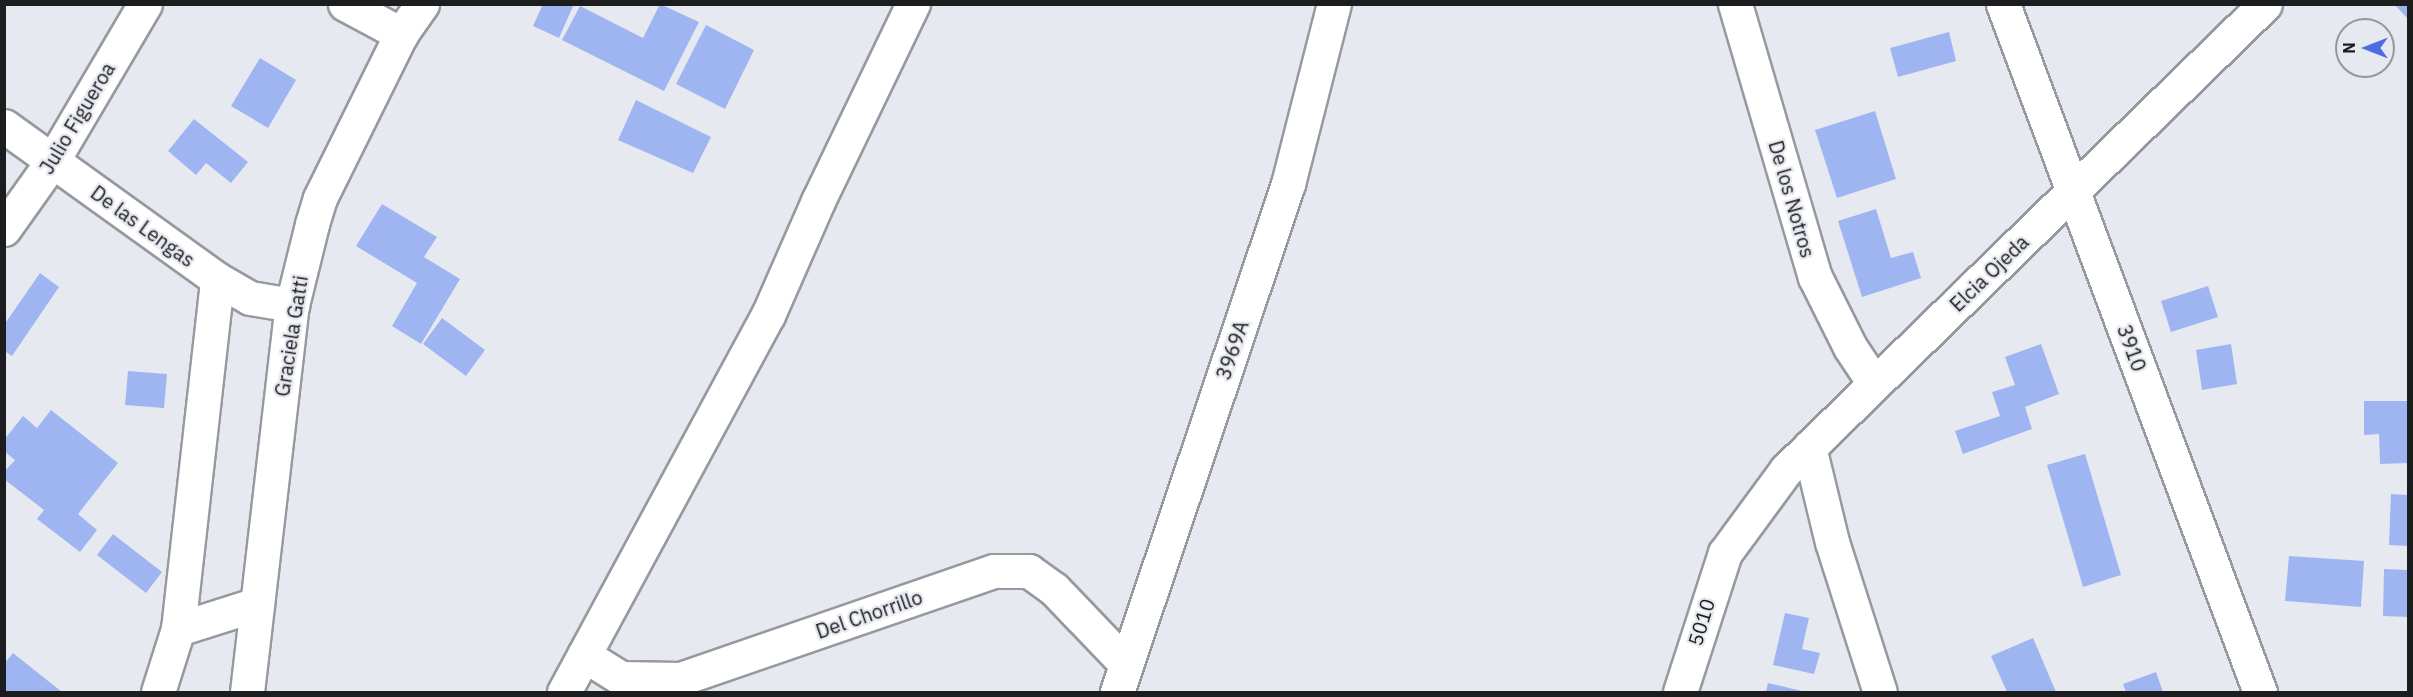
<!DOCTYPE html>
<html>
<head>
<meta charset="utf-8">
<style>
	body { margin:0 }
	#map { position:relative; width:2413px; height:697px; overflow:hidden; background:#e7e9f0; font-family:"IBM Plex Sans",sans-serif }
	div>[style] { position:absolute }
	[style*='--x'] { left:calc(var(--x)*1px); top:calc(var(--y)*1px); width:calc(var(--w)*1px); rotate:calc(var(--a)*1deg) }
	.building>* { inset:0; background:#9fb5f2 }
	.roads { filter:drop-shadow(2px 0 #96999f) drop-shadow(-2px 0 #96999f) drop-shadow(0 2px #96999f) drop-shadow(0 -2px #96999f) }
	.minor>* { height:33px; margin:-16.5px; padding:0 16.5px; transform-origin:16.5px; border-radius:16.5px; background:#fff }
	span { translate:-50% -50%; white-space:nowrap; text-align:center; line-height:1.15; -webkit-text-stroke:4.5px #e7e9f0; paint-order:stroke }
	.street-label { font-size:20px; color:#1c1d1f }
	.frame { position:absolute; inset:0; border:6px solid #1c1d1f; pointer-events:none }
	.north { position:absolute; left:2335px; top:18px; width:60px; height:60px; box-sizing:border-box; background:#e7e9f0; border:2px solid #96979c; border-radius:50%; rotate:270deg; font-size:16px; font-weight:700; line-height:24px; text-align:center; color:#1c1d1f }
	.north::after { content:''; display:block; margin:auto; width:21px; height:27px; background:#4d6ce0; clip-path:polygon(50% 0,100% 100%,50% 72%,0 100%) }
</style>
</head>
<body>
<div id="map">
	<div class="building">
		<div style="clip-path:polygon(543px 4px,574px 4px,559px 38px,533px 26px)"></div>
		<div style="clip-path:polygon(660px 4px,699px 22px,664px 91px,562px 40px,580px 6px,643px 38px)"></div>
		<div style="clip-path:polygon(2394px 4px,2408px 4px,2408px 19px)"></div>
		<div style="clip-path:polygon(706px 25px,754px 50px,725px 109px,676px 84px)"></div>
		<div style="clip-path:polygon(1949px 32px,1956px 61px,1898px 77px,1890px 48px)"></div>
		<div style="clip-path:polygon(260px 58px,296px 80px,268px 128px,231px 106px)"></div>
		<div style="clip-path:polygon(636px 100px,711px 137px,693px 173px,618px 140px)"></div>
		<div style="clip-path:polygon(1875px 111px,1896px 179px,1837px 198px,1815px 130px)"></div>
		<div style="clip-path:polygon(194px 119px,248px 162px,231px 183px,206px 163px,196px 175px,168px 151px)"></div>
		<div style="clip-path:polygon(382px 204px,437px 237px,424px 257px,460px 279px,421px 344px,392px 326px,417px 283px,356px 246px)"></div>
		<div style="clip-path:polygon(1876px 209px,1891px 258px,1913px 252px,1921px 278px,1862px 297px,1838px 221px)"></div>
		<div style="clip-path:polygon(40px 273px,59px 287px,12px 356px,6px 352px,4px 355px,4px 325px)"></div>
		<div style="clip-path:polygon(2208px 286px,2218px 317px,2171px 332px,2161px 301px)"></div>
		<div style="clip-path:polygon(442px 318px,485px 350px,466px 376px,423px 344px)"></div>
		<div style="clip-path:polygon(2041px 344px,2059px 394px,2025px 407px,2032px 429px,1963px 454px,1955px 431px,2000px 416px,1992px 392px,2015px 385px,2005px 357px)"></div>
		<div style="clip-path:polygon(2231px 344px,2237px 384px,2202px 390px,2196px 350px)"></div>
		<div style="clip-path:polygon(128px 371px,167px 374px,164px 408px,125px 405px)"></div>
		<div style="clip-path:polygon(2364px 401px,2408px 401px,2408px 463px,2380px 464px,2379px 434px,2364px 435px)"></div>
		<div style="clip-path:polygon(51px 410px,118px 463px,78px 514px,97px 530px,80px 552px,37px 519px,44px 510px,4px 479px,4px 472px,15px 460px,4px 451px,4px 440px,23px 416px,37px 428px)"></div>
		<div style="clip-path:polygon(2085px 454px,2121px 575px,2083px 587px,2047px 465px)"></div>
		<div style="clip-path:polygon(2391px 494px,2408px 495px,2408px 546px,2389px 545px)"></div>
		<div style="clip-path:polygon(113px 534px,162px 572px,146px 593px,97px 555px)"></div>
		<div style="clip-path:polygon(2289px 556px,2364px 561px,2361px 607px,2285px 601px)"></div>
		<div style="clip-path:polygon(2384px 569px,2408px 570px,2408px 617px,2383px 616px)"></div>
		<div style="clip-path:polygon(1785px 613px,1809px 618px,1802px 649px,1820px 653px,1814px 674px,1773px 665px)"></div>
		<div style="clip-path:polygon(2033px 638px,2056px 692px,2007px 692px,1991px 656px)"></div>
		<div style="clip-path:polygon(13px 653px,62px 692px,4px 692px,4px 664px)"></div>
		<div style="clip-path:polygon(2156px 672px,2163px 692px,2126px 692px,2123px 684px)"></div>
		<div style="clip-path:polygon(1768px 683px,1806px 692px,1766px 692px)"></div>
	</div>
	<div class="roads">
		<div class="minor">
			<div style="--x:345;--y:4;--w:64;--a:28.2"></div>
			<div style="--x:1735;--y:4;--w:284;--a:73.7"></div>
			<div style="--x:1815;--y:277;--w:78;--a:63.4"></div>
			<div style="--x:1850;--y:347;--w:43;--a:56.3"></div>
			<div style="--x:2003;--y:4;--w:734;--a:69.52"></div>
			<div style="--x:4;--y:126;--w:262;--a:35.7"></div>
			<div style="--x:217;--y:279;--w:38;--a:30"></div>
			<div style="--x:250;--y:298;--w:43;--a:9.5"></div>
			<div style="--x:4;--y:229;--w:85;--a:-54.6"></div>
			<div style="--x:53;--y:160;--w:181;--a:-59.5"></div>
			<div style="--x:1809;--y:447;--w:98;--a:76.4"></div>
			<div style="--x:1832;--y:542;--w:157;--a:72.3"></div>
			<div style="--x:178;--y:629;--w:352;--a:-83.6"></div>
			<div style="--x:584;--y:655;--w:44;--a:31.9"></div>
			<div style="--x:621;--y:678;--w:59;--a:1"></div>
			<div style="--x:680;--y:679;--w:332;--a:-19"></div>
			<div style="--x:994;--y:571;--w:35;--a:0"></div>
			<div style="--x:1029;--y:571;--w:31;--a:36"></div>
			<div style="--x:1054;--y:589;--w:104;--a:46.2"></div>
			<div style="--x:158;--y:692;--w:66;--a:-72.4"></div>
			<div style="--x:178;--y:629;--w:83;--a:-17.6"></div>
			<div style="--x:247;--y:692;--w:390;--a:-83.4"></div>
			<div style="--x:292;--y:305;--w:83;--a:-76.1"></div>
			<div style="--x:312;--y:224;--w:27;--a:-73"></div>
			<div style="--x:320;--y:198;--w:183;--a:-63.7"></div>
			<div style="--x:401;--y:34;--w:37;--a:-55"></div>
			<div style="--x:564;--y:692;--w:429;--a:-61.6"></div>
			<div style="--x:768;--y:315;--w:124;--a:-66.3"></div>
			<div style="--x:818;--y:201;--w:219;--a:-64.3"></div>
			<div style="--x:1117;--y:692;--w:536;--a:-71.4"></div>
			<div style="--x:1288;--y:184;--w:186;--a:-75.7"></div>
			<div style="--x:1680;--y:692;--w:146;--a:-72.1"></div>
			<div style="--x:1725;--y:553;--w:103;--a:-53.7"></div>
			<div style="--x:1786;--y:470;--w:668;--a:-44.21"></div>
		</div>
	</div>
	<div class="street-label">
		<span style="left:77px;top:118px;rotate:-59deg">Julio Figueroa</span>
		<span style="left:1792px;top:199px;rotate:74deg">De los Notros</span>
		<span style="left:143px;top:226px;rotate:36deg">De las Lengas</span>
		<span style="left:1989px;top:273px;rotate:-44deg">Elcia Ojeda</span>
		<span style="left:291px;top:336px;rotate:-81deg">Graciela Gatti</span>
		<span style="left:2132px;top:348px;rotate:70deg">3910</span>
		<span style="left:1232px;top:350px;rotate:-71deg">3969A</span>
		<span style="left:869px;top:614px;rotate:-19deg">Del Chorrillo</span>
		<span style="left:1701px;top:622px;rotate:-73deg">5010</span>
	</div>
	<div class="frame"></div>
	<div class="north">N</div>
</div>
</body>
</html>
